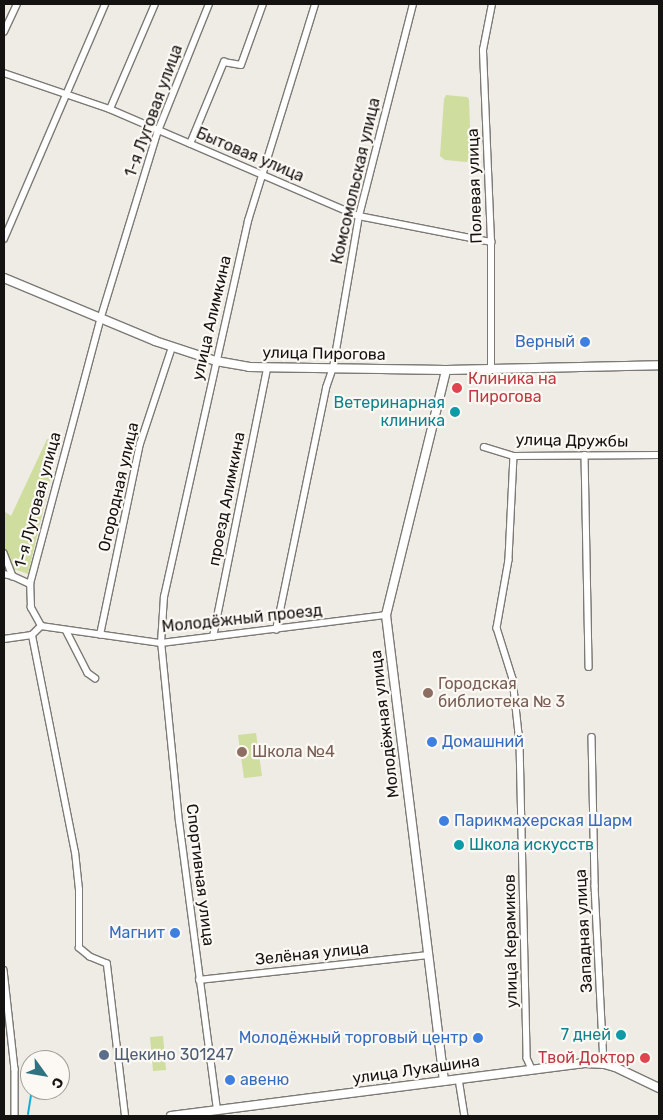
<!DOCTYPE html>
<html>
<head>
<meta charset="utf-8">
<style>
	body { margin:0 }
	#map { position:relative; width:663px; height:1120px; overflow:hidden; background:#efece6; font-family:Rubik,sans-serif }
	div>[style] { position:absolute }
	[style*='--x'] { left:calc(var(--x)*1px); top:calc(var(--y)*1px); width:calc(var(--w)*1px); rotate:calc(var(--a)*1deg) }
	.green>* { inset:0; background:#cfdd9f }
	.stream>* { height:2px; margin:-1px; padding:0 1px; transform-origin:1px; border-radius:1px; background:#13add8 }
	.roads { filter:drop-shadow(1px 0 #7d7a75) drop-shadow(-1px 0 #7d7a75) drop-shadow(0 1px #7d7a75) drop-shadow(0 -1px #7d7a75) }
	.street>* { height:5.5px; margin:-2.75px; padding:0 2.75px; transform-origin:2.75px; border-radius:2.75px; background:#fff }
	.secondary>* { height:8px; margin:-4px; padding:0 4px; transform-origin:4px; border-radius:4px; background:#fff }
	.dots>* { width:14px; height:14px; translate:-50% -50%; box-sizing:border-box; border:2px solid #fcf9f4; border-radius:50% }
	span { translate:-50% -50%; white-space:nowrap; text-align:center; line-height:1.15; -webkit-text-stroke:4.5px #fcf9f4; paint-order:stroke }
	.street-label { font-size:16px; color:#141311 }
	.shop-label { font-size:16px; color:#366cbe }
	.right { translate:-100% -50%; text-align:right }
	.left { translate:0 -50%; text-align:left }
	.health-label { font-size:16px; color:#be3a42 }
	.culture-label { font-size:16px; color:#0d838f }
	.education-label { font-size:16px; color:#785e54 }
	.service-label { font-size:16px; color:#4e5e75 }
	.frame { position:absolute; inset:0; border:5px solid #141311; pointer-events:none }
	.north { position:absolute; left:20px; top:1050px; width:50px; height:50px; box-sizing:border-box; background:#fcf9f4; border:1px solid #9f9d99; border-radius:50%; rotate:122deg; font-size:14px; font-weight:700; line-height:20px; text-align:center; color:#141311 }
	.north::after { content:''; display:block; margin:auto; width:18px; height:22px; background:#2f7382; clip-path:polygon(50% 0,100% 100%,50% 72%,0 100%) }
</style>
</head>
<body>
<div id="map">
	<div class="green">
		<div style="clip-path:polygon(446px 95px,467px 97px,469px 99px,471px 154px,467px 162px,445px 160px,440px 156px,444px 99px)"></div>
		<div style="clip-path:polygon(47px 439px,59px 443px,28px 574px,14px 569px,4px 547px,4px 511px,11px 516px)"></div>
		<div style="clip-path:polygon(256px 733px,262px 776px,244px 778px,238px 735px)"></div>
		<div style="clip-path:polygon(163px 1036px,166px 1070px,153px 1071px,150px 1037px)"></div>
	</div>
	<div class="stream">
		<div style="--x:38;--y:1060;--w:3;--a:-90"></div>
		<div style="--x:28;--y:1114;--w:24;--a:-81"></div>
	</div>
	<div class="roads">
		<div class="street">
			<div style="--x:4;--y:32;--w:31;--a:-65"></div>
			<div style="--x:4;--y:73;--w:112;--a:18.8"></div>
			<div style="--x:110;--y:109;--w:271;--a:23.3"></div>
			<div style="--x:359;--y:216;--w:135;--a:11.1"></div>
			<div style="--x:110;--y:109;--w:114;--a:-66.8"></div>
			<div style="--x:190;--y:144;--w:89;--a:-67.5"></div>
			<div style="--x:224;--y:62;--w:17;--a:10"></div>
			<div style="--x:241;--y:65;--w:65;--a:-70.2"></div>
			<div style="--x:4;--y:239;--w:256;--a:-66.7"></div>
			<div style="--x:491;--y:369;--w:127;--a:-90"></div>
			<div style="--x:491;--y:242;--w:192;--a:-92.4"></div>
			<div style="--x:483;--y:50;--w:47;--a:-78.9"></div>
			<div style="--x:484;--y:447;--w:31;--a:17"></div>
			<div style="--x:514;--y:456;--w:145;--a:-0.4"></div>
			<div style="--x:585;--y:455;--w:212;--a:88.9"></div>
			<div style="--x:514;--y:456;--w:104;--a:92.8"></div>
			<div style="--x:509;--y:560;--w:69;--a:100"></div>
			<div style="--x:497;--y:628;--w:53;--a:72.6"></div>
			<div style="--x:513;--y:679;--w:64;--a:83.8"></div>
			<div style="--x:520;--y:743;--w:315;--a:88.7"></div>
			<div style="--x:527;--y:1058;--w:12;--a:66"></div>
			<div style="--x:4;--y:553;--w:25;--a:69"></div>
			<div style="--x:4;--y:574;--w:9;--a:13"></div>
			<div style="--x:13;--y:576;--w:19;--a:25"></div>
			<div style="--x:41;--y:626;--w:121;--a:8.1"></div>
			<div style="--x:161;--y:643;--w:227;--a:-7.1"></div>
			<div style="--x:66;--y:630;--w:48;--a:62.9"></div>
			<div style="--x:88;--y:673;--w:9;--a:36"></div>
			<div style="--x:276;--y:630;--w:247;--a:-78.3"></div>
			<div style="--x:326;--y:388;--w:21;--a:-71"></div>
			<div style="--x:333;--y:368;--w:154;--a:-80.3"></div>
			<div style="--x:359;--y:216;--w:219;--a:-75.7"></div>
			<div style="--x:100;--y:635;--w:195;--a:-78.2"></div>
			<div style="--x:140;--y:444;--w:102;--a:-71.7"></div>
			<div style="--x:213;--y:637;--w:274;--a:-78.6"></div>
			<div style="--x:4;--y:639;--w:28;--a:-8"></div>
			<div style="--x:592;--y:737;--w:149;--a:88.8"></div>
			<div style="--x:595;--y:886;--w:178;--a:87.1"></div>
			<div style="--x:4;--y:970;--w:100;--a:83.7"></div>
			<div style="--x:15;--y:1069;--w:47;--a:90"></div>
			<div style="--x:199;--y:980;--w:230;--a:-6.2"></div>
			<div style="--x:459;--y:1079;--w:37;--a:81"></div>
			<div style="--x:217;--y:1110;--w:290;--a:-97.5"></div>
			<div style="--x:179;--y:822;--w:180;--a:-95.7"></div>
			<div style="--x:161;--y:643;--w:46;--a:-86.3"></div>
			<div style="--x:164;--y:597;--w:385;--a:-77.4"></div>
			<div style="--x:248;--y:221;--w:227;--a:-72.8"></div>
			<div style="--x:125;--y:1116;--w:153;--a:-96.8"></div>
			<div style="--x:107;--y:964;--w:18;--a:-158"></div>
			<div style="--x:90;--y:957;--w:14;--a:-141"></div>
			<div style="--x:79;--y:948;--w:58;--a:-90"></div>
			<div style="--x:79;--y:890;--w:37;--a:-96"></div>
			<div style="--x:75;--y:853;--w:222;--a:-101.2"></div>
			<div style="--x:32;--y:635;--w:13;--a:-45"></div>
			<div style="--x:41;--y:626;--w:21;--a:-119"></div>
			<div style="--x:31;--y:608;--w:24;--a:-92"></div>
			<div style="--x:30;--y:584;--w:276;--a:-75.1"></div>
			<div style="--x:101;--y:317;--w:195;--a:-73"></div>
			<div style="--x:158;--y:131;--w:137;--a:-68.1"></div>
		</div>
		<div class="secondary">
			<div style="--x:4;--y:278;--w:164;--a:22.6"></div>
			<div style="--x:155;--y:341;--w:64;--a:18.2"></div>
			<div style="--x:216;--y:361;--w:34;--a:10"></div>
			<div style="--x:249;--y:367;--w:197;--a:0.9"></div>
			<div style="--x:446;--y:370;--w:213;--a:-1.3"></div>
			<div style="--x:444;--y:1081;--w:470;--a:-97.1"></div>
			<div style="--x:386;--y:615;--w:252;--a:-76.2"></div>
			<div style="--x:171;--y:1116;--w:417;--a:-7.3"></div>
			<div style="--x:585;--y:1063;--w:19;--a:3"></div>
			<div style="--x:604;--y:1064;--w:11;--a:15"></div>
			<div style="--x:615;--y:1067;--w:49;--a:25.5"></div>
		</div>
	</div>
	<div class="dots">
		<div style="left:585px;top:342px;background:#3f7fe0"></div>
		<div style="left:457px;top:388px;background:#e0444e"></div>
		<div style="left:455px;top:412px;background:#0f9aa8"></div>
		<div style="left:428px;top:693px;background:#8d6e63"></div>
		<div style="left:432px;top:742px;background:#3f7fe0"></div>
		<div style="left:242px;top:752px;background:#8d6e63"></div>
		<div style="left:444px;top:821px;background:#3f7fe0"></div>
		<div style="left:459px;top:845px;background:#0f9aa8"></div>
		<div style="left:175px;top:933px;background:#3f7fe0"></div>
		<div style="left:621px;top:1035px;background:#0f9aa8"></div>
		<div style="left:478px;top:1038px;background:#3f7fe0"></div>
		<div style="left:104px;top:1055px;background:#5c6f8a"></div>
		<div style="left:645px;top:1058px;background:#e0444e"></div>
		<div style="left:230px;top:1080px;background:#3f7fe0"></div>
	</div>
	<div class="street-label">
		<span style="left:154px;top:111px;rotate:-70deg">1-я Луговая улица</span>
		<span style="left:250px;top:155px;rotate:23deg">Бытовая улица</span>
		<span style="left:356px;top:181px;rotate:-77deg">Комсомольская улица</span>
		<span style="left:475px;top:186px;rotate:-92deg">Полевая улица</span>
		<span style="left:212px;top:318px;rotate:-77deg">улица Алимкина</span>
		<span style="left:324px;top:354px;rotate:1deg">улица Пирогова</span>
		<span style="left:572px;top:441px;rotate:1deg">улица Дружбы</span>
		<span style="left:119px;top:487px;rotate:-77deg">Огородная улица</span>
		<span style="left:227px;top:499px;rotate:-79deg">проезд Алимкина</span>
		<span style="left:38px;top:500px;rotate:-75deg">1-я Луговая улица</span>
		<span style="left:242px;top:619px;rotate:-6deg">Молодёжный проезд</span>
		<span style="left:385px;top:724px;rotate:-97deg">Молодёжная улица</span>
		<span style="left:200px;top:875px;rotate:83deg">Спортивная улица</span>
		<span style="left:584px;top:931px;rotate:-93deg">Западная улица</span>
		<span style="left:511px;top:941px;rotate:-91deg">улица Керамиков</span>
		<span style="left:312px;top:954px;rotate:-6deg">Зелёная улица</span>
		<span style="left:416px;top:1070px;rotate:-8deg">улица Лукашина</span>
	</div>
	<div class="shop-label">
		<span class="right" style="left:575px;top:342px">Верный</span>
		<span class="left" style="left:442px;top:742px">Домашний</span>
		<span class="left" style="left:454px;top:821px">Парикмахерская Шарм</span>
		<span class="right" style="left:165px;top:933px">Магнит</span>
		<span class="right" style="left:468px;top:1038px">Молодёжный торговый центр</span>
		<span class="left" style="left:240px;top:1080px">авеню</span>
	</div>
	<div class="health-label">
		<span class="left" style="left:468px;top:388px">Клиника на<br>Пирогова</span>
		<span class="right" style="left:635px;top:1058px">Твой Доктор</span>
	</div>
	<div class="culture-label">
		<span class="right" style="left:445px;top:412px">Ветеринарная<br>клиника</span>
		<span class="left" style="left:469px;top:845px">Школа искусств</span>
		<span class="right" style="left:611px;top:1035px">7 дней</span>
	</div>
	<div class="education-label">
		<span class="left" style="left:438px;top:693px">Городская<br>библиотека № 3</span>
		<span class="left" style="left:252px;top:752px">Школа №4</span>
	</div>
	<div class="service-label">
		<span class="left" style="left:114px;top:1055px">Щекино 301247</span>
	</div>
	<div class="frame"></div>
	<div class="north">С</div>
</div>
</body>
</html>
